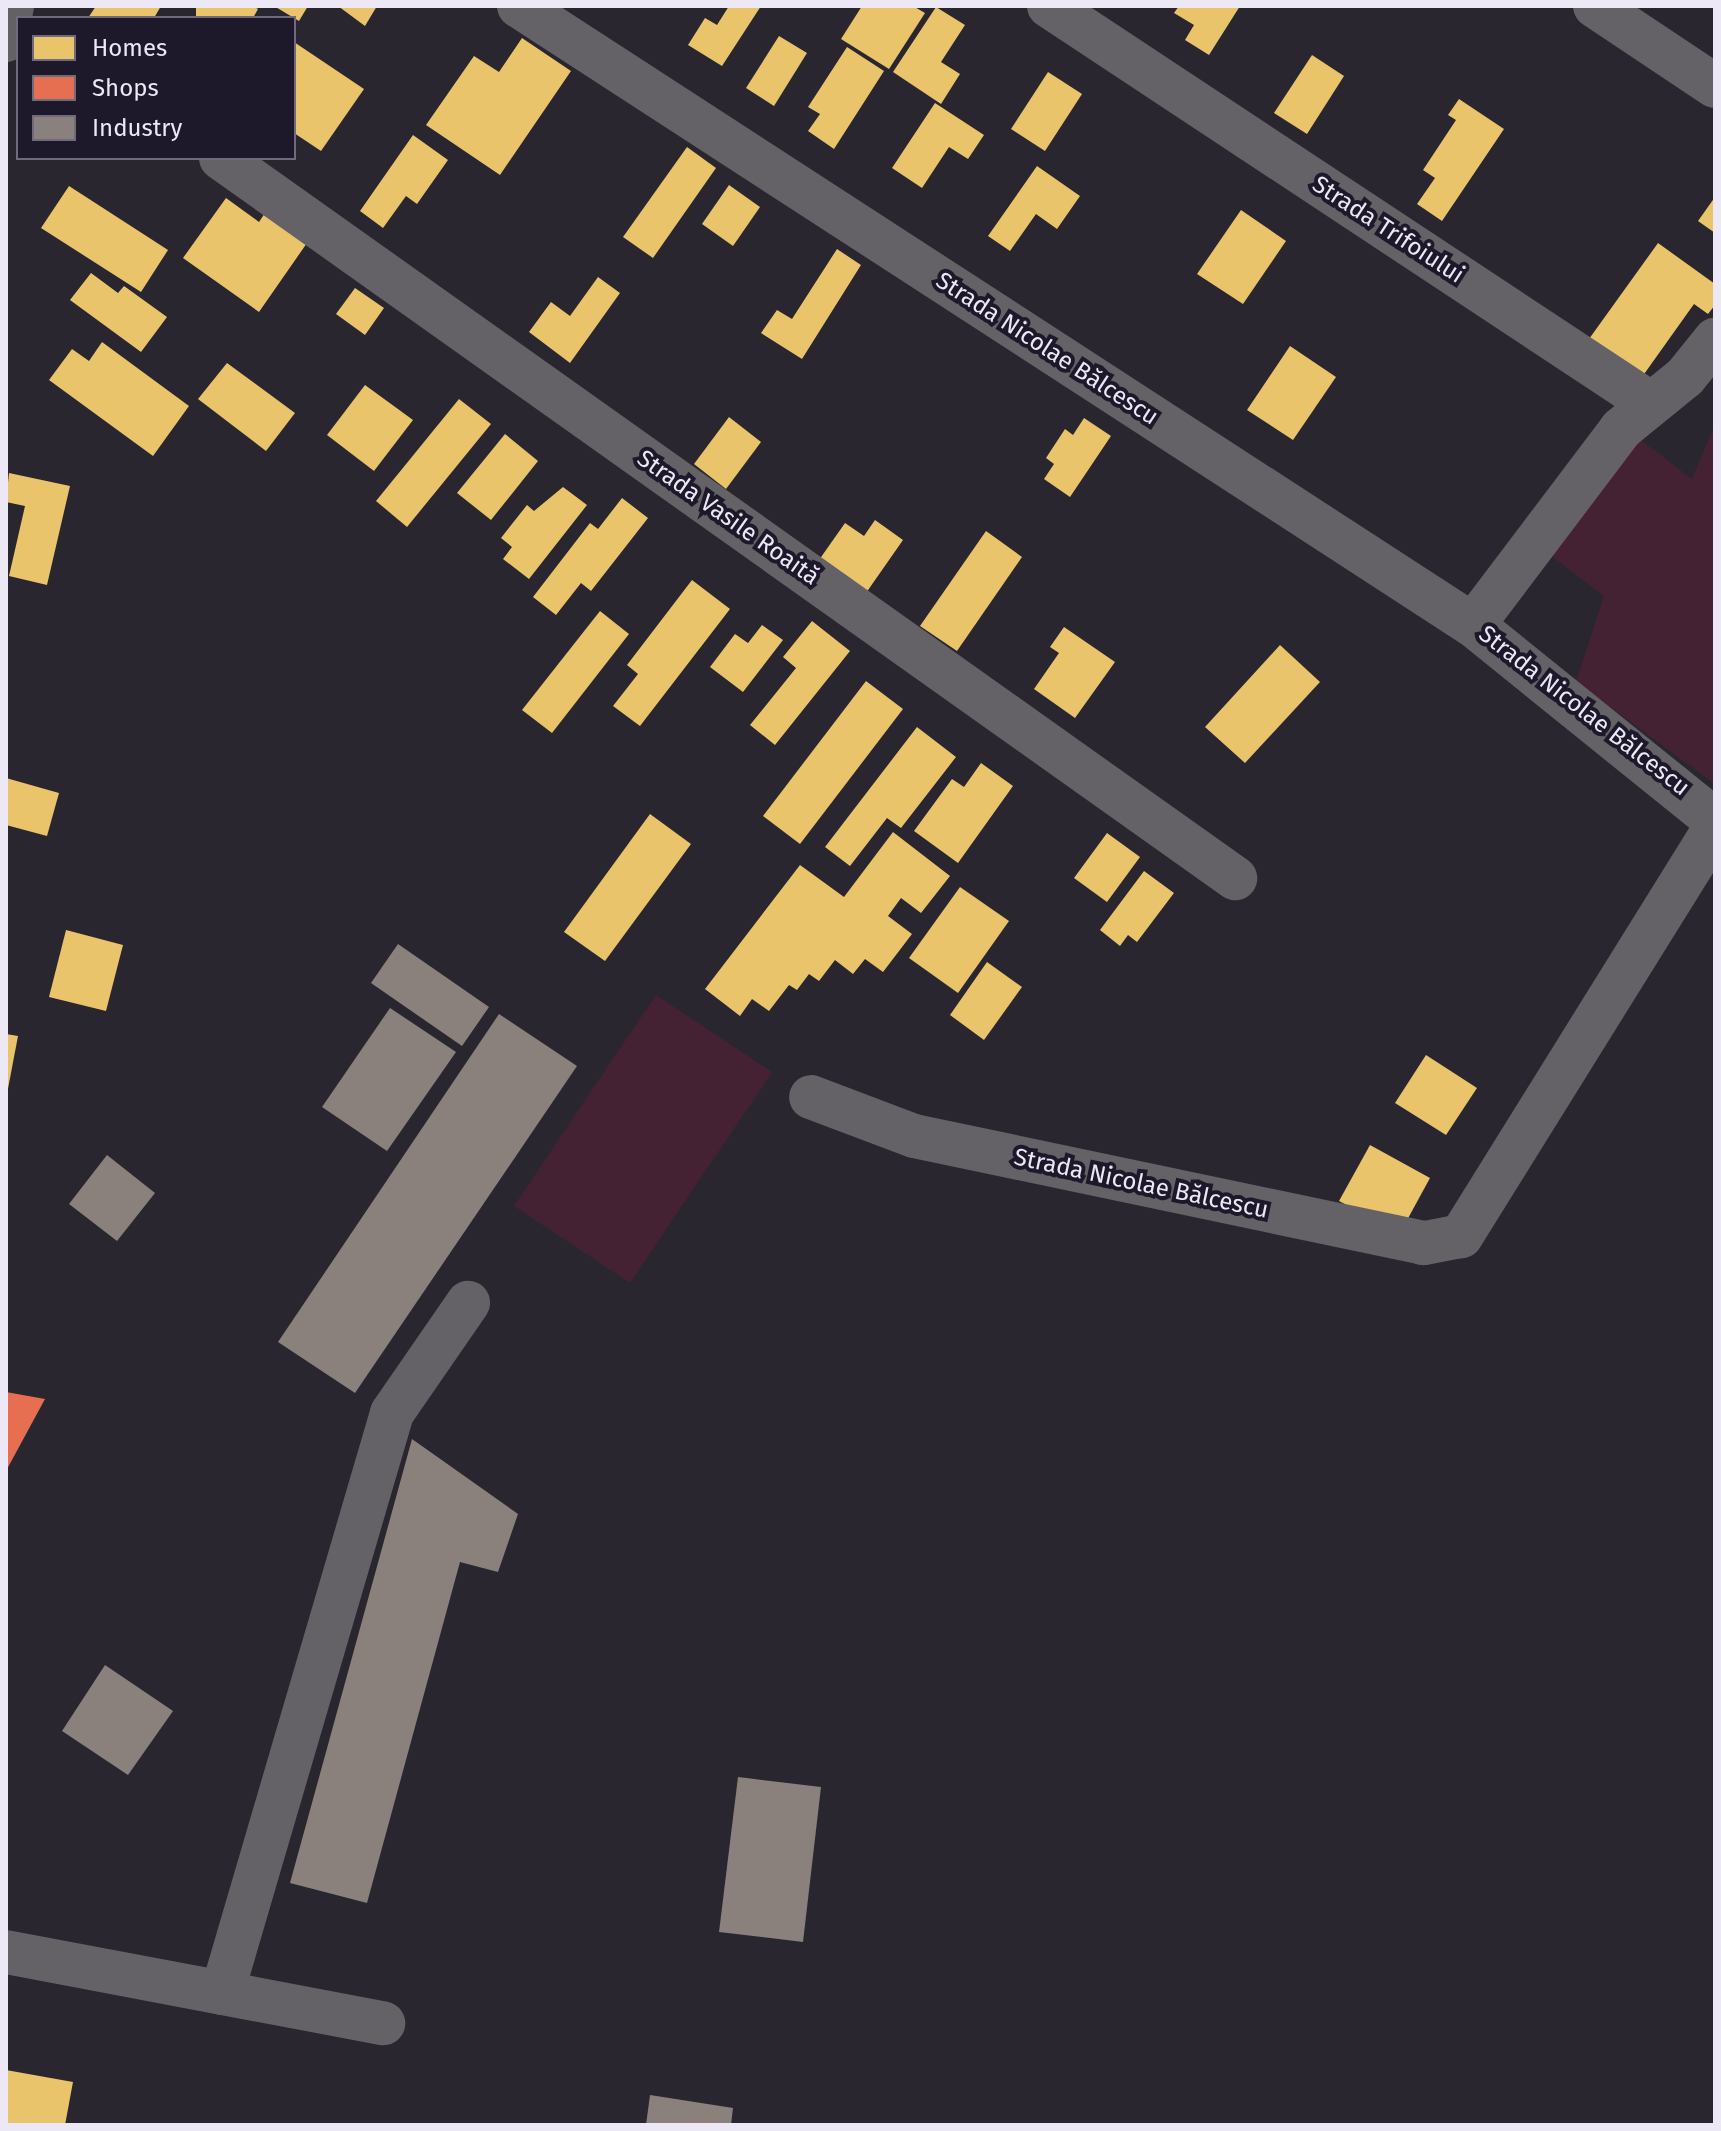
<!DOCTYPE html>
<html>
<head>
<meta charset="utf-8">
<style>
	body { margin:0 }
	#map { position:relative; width:1721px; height:2131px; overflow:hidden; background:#292630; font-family:"Fira Sans",sans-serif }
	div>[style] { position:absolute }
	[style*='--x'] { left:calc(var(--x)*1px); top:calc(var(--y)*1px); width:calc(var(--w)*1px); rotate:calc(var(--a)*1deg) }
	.green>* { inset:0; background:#452233 }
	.homes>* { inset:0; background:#e9c46a }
	.shops>* { inset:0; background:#e76f51 }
	.industry>* { inset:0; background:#8a817c }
	.minor>* { height:44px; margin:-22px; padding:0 22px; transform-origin:22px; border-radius:22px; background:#646266 }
	.highway>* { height:44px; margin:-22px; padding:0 22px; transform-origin:22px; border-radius:22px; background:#636066 }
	span { translate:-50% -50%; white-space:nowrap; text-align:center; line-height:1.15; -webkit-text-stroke:8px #1e182b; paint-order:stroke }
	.street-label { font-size:24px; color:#ece8f6 }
	.frame { position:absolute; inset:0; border:8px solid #ece8f6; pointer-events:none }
	.legend { position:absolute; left:16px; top:16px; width:280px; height:144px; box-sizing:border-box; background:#1e182b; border:2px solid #706b7c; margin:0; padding:10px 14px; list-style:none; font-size:24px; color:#ece8f6 }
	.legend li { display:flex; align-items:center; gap:16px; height:40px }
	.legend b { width:40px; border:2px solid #706b7c }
</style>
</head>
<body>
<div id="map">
	<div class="green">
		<div style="clip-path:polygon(1715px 425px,1715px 784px,1576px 682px,1604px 596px,1549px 554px,1638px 438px,1692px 479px)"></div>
		<div style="clip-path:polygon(656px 995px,772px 1072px,630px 1283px,514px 1206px)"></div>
	</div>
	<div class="homes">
		<div style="clip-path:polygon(96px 6px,161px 6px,154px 18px,88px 18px)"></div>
		<div style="clip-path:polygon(196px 6px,253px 6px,258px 9px,253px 18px,196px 18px)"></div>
		<div style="clip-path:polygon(274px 6px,308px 6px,299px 21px)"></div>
		<div style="clip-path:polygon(338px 6px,377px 6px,365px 26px)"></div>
		<div style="clip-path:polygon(729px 6px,761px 6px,722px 66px,688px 45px,705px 18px,717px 25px)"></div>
		<div style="clip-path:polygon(862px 6px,913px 6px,925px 13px,889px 69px,841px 39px)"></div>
		<div style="clip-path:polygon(1179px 6px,1240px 6px,1209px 55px,1185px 40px,1194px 25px,1174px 13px)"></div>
		<div style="clip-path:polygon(936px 7px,965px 25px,941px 62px,960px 74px,941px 104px,893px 72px)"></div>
		<div style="clip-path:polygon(779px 36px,807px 53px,774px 106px,746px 88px)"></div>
		<div style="clip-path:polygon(522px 38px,571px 71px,500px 175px,426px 125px,474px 56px,499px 72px)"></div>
		<div style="clip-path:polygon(294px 42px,364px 89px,321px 151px,294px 133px)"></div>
		<div style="clip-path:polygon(847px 47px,884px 71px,834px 149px,808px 131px,820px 114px,808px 107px)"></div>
		<div style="clip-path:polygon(1312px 55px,1344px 76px,1307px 134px,1274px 113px)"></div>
		<div style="clip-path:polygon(1048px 72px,1082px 94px,1045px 151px,1011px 129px)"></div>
		<div style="clip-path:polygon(1459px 99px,1504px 129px,1442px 221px,1417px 204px,1435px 178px,1423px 170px,1456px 120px,1448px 115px)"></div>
		<div style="clip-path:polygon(935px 103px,984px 135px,968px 159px,949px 147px,922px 188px,892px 168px)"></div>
		<div style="clip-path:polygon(413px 135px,448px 160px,417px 204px,406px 196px,383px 228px,360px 211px)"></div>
		<div style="clip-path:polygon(687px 147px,716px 168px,653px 258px,623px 237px)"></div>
		<div style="clip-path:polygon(1037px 166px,1080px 196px,1057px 229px,1036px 214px,1010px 251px,988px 236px)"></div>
		<div style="clip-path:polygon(729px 185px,760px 207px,733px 246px,702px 224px)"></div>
		<div style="clip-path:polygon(69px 186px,168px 250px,141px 292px,41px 228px)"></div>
		<div style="clip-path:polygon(1715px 197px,1715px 233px,1698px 221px)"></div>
		<div style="clip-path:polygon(226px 198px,259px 222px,265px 213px,307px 243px,259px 312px,183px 258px)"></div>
		<div style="clip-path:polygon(1241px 210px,1286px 241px,1243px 304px,1197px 274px)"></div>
		<div style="clip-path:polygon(1658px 243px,1715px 284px,1715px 305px,1708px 314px,1694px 304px,1642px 377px,1589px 339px)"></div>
		<div style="clip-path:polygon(837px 249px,861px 265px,802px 359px,761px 333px,777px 310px,792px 319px)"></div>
		<div style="clip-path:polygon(91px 273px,118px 293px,124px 286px,167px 317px,141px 352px,70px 300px)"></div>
		<div style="clip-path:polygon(598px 277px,620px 293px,570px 363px,529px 332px,551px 302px,570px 316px)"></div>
		<div style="clip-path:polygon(355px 288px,384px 308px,365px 335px,336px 314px)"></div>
		<div style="clip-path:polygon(102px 342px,189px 406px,153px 456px,49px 380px,72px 349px,89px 361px)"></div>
		<div style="clip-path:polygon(1290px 346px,1336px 377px,1293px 440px,1247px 410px)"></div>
		<div style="clip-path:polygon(227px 363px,295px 413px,266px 451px,198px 399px)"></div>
		<div style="clip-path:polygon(365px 385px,413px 420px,374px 471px,327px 435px)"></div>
		<div style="clip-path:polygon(459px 399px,491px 424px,407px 527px,376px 501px)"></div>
		<div style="clip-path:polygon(729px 417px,761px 442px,726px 489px,694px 464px)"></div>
		<div style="clip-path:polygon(1084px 418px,1111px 436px,1070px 497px,1044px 479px,1054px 464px,1046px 458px,1065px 429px,1073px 435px)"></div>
		<div style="clip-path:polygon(505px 434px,538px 461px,491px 520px,457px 493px)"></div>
		<div style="clip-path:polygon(9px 473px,70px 486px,47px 585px,9px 576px,25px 506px,6px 502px)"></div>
		<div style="clip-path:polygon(563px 487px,587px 505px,529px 579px,503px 559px,512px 547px,501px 538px,527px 505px,534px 511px)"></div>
		<div style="clip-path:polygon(622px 498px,648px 518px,591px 591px,581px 583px,556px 615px,533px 597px,590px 523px,598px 529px)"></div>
		<div style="clip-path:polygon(875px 520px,903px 540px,866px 593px,819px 560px,845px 523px,864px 536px)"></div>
		<div style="clip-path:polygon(986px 531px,1022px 557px,957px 651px,920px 626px)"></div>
		<div style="clip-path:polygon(692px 580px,730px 609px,640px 726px,613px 706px,638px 674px,627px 665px)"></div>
		<div style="clip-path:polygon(600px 611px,629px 634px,552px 733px,522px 710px)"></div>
		<div style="clip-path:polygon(812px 621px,850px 651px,775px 745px,750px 725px,796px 668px,783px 657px)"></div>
		<div style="clip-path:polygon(762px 625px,783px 640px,743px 692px,710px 667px,735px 634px,748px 643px)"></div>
		<div style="clip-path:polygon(1064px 627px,1115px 662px,1075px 718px,1034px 689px,1059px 653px,1050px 647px)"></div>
		<div style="clip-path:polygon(1280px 645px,1320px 682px,1245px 763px,1205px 727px)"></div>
		<div style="clip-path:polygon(866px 681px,903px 709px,800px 844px,763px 816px)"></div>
		<div style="clip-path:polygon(917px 727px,956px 757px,901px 828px,887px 818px,850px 866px,825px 847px)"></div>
		<div style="clip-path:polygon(981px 763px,1013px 786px,958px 863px,914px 831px,952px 779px,964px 787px)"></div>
		<div style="clip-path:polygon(6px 778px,59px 793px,47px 836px,6px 825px)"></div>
		<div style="clip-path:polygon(650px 814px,691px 844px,605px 961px,564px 932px)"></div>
		<div style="clip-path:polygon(893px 832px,950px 876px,921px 913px,901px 898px,888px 916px,912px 934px,883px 972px,865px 959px,853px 974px,835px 960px,819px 981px,809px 974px,797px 990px,789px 985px,769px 1011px,752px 999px,740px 1016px,705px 989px,800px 865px,844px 897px)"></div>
		<div style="clip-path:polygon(1107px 833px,1140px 857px,1107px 902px,1074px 878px)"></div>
		<div style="clip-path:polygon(1144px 871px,1174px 893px,1137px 942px,1128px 935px,1120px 946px,1100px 930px)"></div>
		<div style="clip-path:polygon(960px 887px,1009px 921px,958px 993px,909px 958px)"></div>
		<div style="clip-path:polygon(66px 930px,123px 945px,106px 1011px,49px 997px)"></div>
		<div style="clip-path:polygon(987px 962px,1022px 987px,984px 1040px,950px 1015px)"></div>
		<div style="clip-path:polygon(6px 1034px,18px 1036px,7px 1094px,6px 1094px)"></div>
		<div style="clip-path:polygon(1426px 1055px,1477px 1088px,1446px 1135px,1395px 1103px)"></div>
		<div style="clip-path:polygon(1370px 1145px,1430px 1178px,1400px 1233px,1339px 1201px)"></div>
		<div style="clip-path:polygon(6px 2070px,73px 2082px,65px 2125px,6px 2125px)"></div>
	</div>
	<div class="shops">
		<div style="clip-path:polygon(6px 1392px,45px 1399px,6px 1471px)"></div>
	</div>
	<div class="industry">
		<div style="clip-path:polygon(398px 944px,489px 1007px,462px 1046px,371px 983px)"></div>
		<div style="clip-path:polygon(390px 1008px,456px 1052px,387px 1151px,322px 1107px)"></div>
		<div style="clip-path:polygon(499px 1014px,577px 1066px,355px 1393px,278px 1342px)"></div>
		<div style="clip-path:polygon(107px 1155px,155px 1193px,117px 1241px,69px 1204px)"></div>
		<div style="clip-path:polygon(412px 1439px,518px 1514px,498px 1572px,460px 1562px,367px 1903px,290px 1883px)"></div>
		<div style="clip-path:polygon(105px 1665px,173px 1711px,128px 1775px,62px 1731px)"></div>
		<div style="clip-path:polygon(738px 1777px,821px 1787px,803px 1942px,719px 1932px)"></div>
		<div style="clip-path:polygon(650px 2095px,733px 2108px,731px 2125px,646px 2125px)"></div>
	</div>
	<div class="minor">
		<div style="--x:519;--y:6;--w:1137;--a:32.98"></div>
		<div style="--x:1473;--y:625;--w:306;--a:38.9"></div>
		<div style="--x:1711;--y:817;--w:16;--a:86"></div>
		<div style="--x:1712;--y:833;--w:475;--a:121.9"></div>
		<div style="--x:1461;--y:1236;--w:38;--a:169"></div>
		<div style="--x:1424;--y:1243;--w:521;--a:-168.15"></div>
		<div style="--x:914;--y:1136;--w:110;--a:-159.3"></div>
		<div style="--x:1049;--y:6;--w:720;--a:33.45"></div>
		<div style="--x:1595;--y:6;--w:144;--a:33.7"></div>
		<div style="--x:221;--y:158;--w:1244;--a:35.38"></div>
		<div style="--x:1473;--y:625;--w:246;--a:-52.9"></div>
		<div style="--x:1621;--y:429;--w:82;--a:-39.1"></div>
		<div style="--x:1685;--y:377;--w:48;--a:-51"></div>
		<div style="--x:6;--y:1952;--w:384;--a:10.7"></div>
		<div style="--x:222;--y:1993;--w:604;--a:-73.66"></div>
		<div style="--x:392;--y:1413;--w:134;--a:-55.4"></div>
	</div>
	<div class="highway">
		<div style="--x:6;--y:40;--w:35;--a:-80"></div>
	</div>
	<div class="street-label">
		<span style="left:1388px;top:230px;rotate:33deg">Strada Trifoiului</span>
		<span style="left:1047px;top:349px;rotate:33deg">Strada Nicolae Bălcescu</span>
		<span style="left:728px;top:518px;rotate:35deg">Strada Vasile Roaită</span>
		<span style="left:1584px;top:711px;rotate:38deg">Strada Nicolae Bălcescu</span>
		<span style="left:1141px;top:1184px;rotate:12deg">Strada Nicolae Bălcescu</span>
	</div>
	<div class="frame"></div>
	<ul class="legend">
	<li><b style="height:22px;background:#e9c46a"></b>Homes</li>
	<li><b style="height:22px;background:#e76f51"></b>Shops</li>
	<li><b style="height:22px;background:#8a817c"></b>Industry</li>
	</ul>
</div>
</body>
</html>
